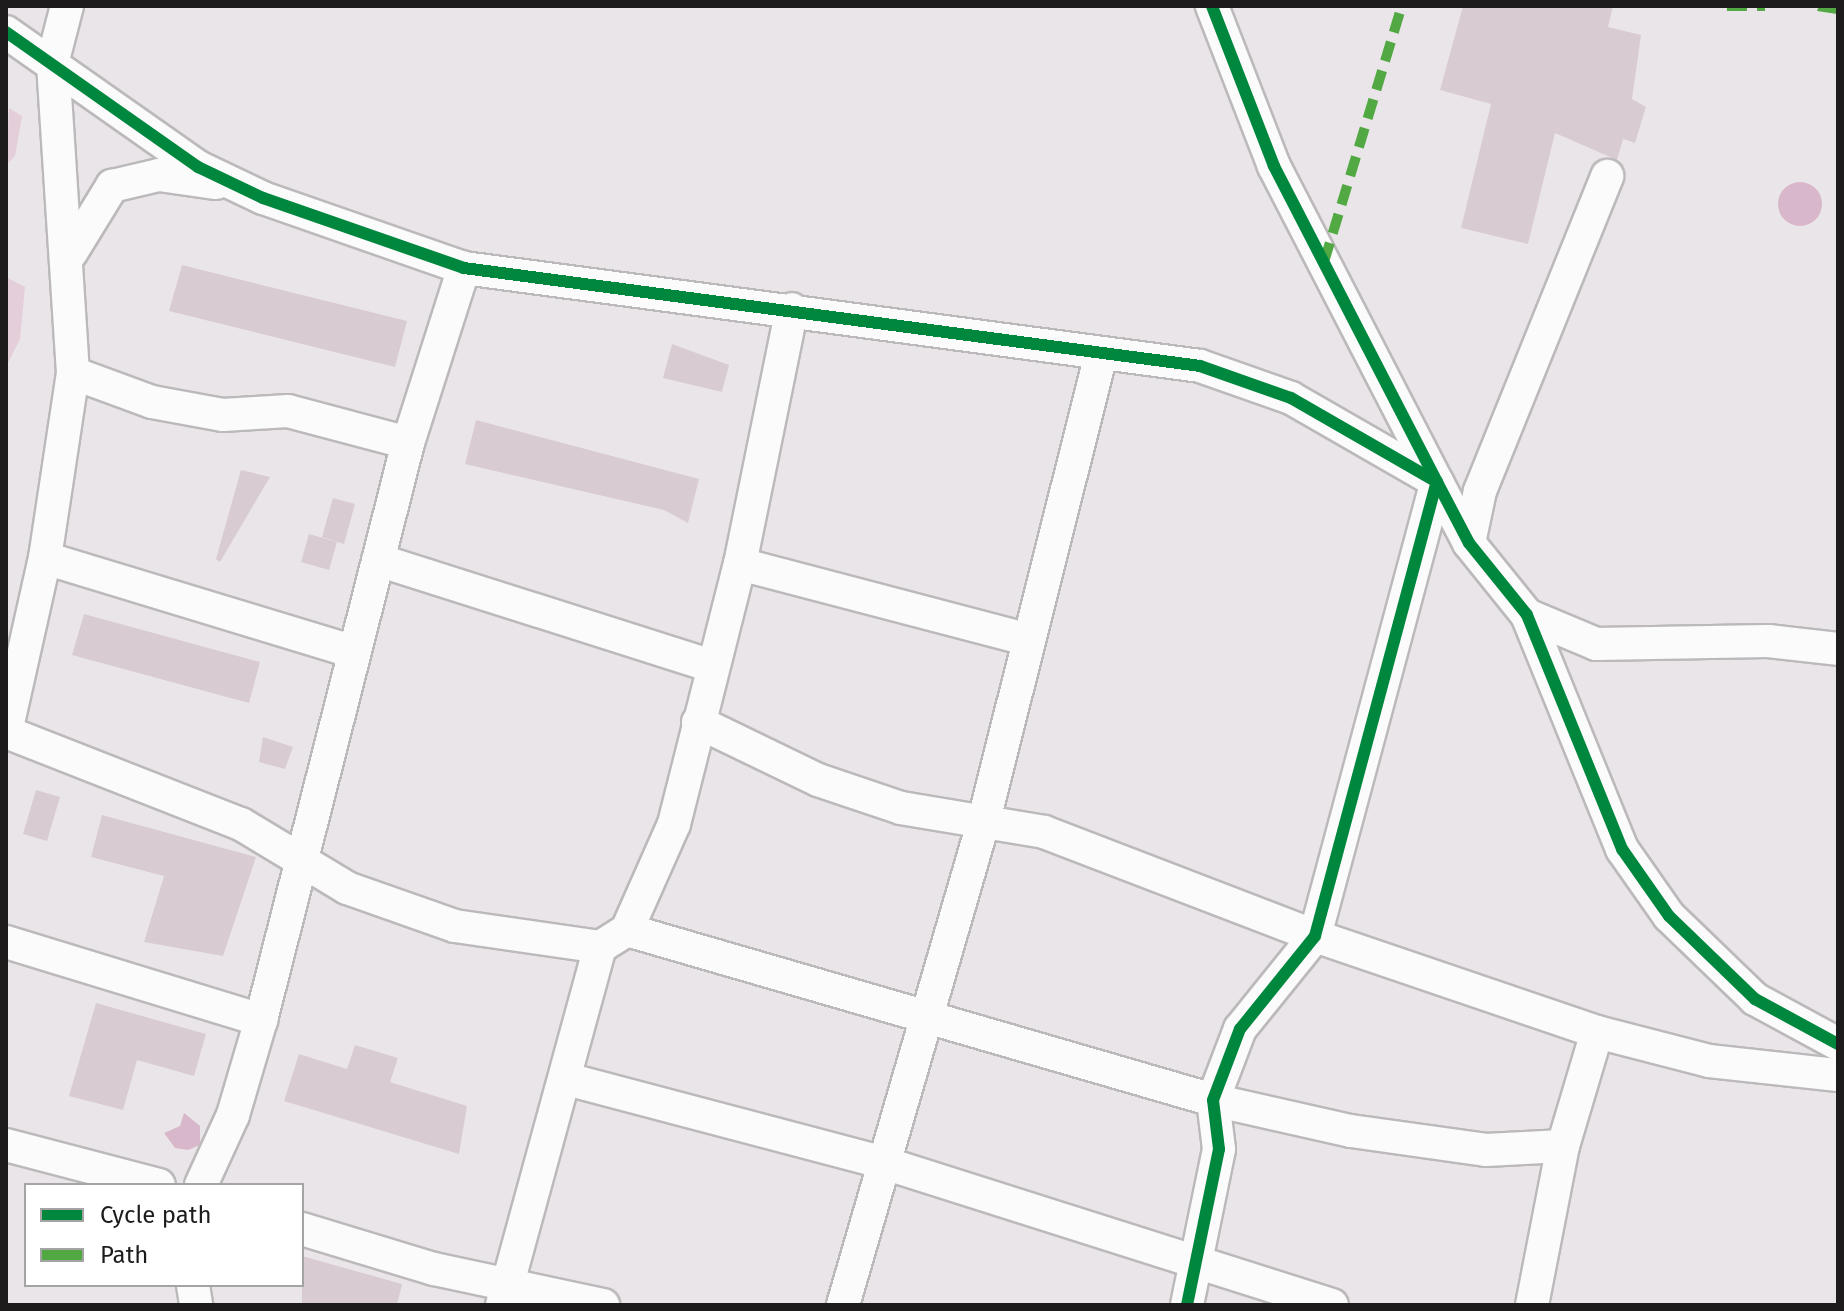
<!DOCTYPE html>
<html>
<head>
<meta charset="utf-8">
<style>
	body { margin:0 }
	#map { position:relative; width:1844px; height:1311px; overflow:hidden; background:#eae5e8; font-family:"Fira Sans",sans-serif }
	div>[style] { position:absolute }
	[style*='--x'] { left:calc(var(--x)*1px); top:calc(var(--y)*1px); width:calc(var(--w)*1px); rotate:calc(var(--a)*1deg) }
	.green>* { inset:0; background:#e3ceda }
	.forest>* { inset:0; background:#d8b7ca }
	.round { border-radius:50% }
	.building>* { inset:0; background:#d8ccd2 }
	.roads { filter:drop-shadow(2px 0 #bcb9bb) drop-shadow(-2px 0 #bcb9bb) drop-shadow(0 2px #bcb9bb) drop-shadow(0 -2px #bcb9bb) }
	.minor>* { height:32px; margin:-16px; padding:0 16px; transform-origin:16px; border-radius:16px; background:#fcfbfc }
	.quiet>* { height:10px; margin-top:-5px; transform-origin:0; background:repeating-linear-gradient(90deg,#52a943 0 20px,transparent 0 30px) }
	.cycleway>* { height:12px; margin:-6px; padding:0 6px; transform-origin:6px; border-radius:6px; background:#00873e }
	span { translate:-50% -50%; white-space:nowrap; text-align:center; line-height:1.15; -webkit-text-stroke:6px #fff; paint-order:stroke }
	.frame { position:absolute; inset:0; border:8px solid #1e1b1c; pointer-events:none }
	.legend { position:absolute; left:24px; top:1183px; width:280px; height:104px; box-sizing:border-box; background:#fff; border:2px solid #a5a4a4; margin:0; padding:10px 14px; list-style:none; font-size:24px; color:#1e1b1c }
	.legend li { display:flex; align-items:center; gap:16px; height:40px }
	.legend b { width:40px; border:2px solid #a5a4a4 }
</style>
</head>
<body>
<div id="map">
	<div class="green">
		<div style="clip-path:polygon(9px 108px,22px 116px,15px 156px,6px 165px)"></div>
		<div style="clip-path:polygon(6px 277px,25px 287px,20px 339px,6px 367px)"></div>
	</div>
	<div class="forest">
		<div class="round" style="left:1778px;top:182px;width:44px;height:44px"></div>
		<div style="clip-path:polygon(184px 1113px,200px 1126px,200px 1145px,188px 1150px,175px 1148px,164px 1133px,180px 1126px)"></div>
	</div>
	<div class="building">
		<div style="clip-path:polygon(1463px 6px,1613px 6px,1608px 27px,1641px 35px,1632px 99px,1646px 107px,1635px 143px,1623px 139px,1617px 160px,1555px 133px,1528px 244px,1461px 228px,1491px 104px,1440px 90px)"></div>
		<div style="clip-path:polygon(182px 265px,407px 321px,395px 367px,169px 311px)"></div>
		<div style="clip-path:polygon(672px 344px,729px 365px,722px 392px,663px 378px)"></div>
		<div style="clip-path:polygon(476px 420px,699px 479px,688px 523px,664px 510px,465px 464px)"></div>
		<div style="clip-path:polygon(241px 470px,270px 477px,220px 562px,216px 559px)"></div>
		<div style="clip-path:polygon(333px 498px,355px 504px,344px 544px,322px 537px)"></div>
		<div style="clip-path:polygon(309px 534px,337px 542px,329px 570px,301px 562px)"></div>
		<div style="clip-path:polygon(84px 614px,260px 662px,249px 703px,72px 655px)"></div>
		<div style="clip-path:polygon(263px 737px,293px 747px,285px 769px,259px 762px)"></div>
		<div style="clip-path:polygon(36px 790px,60px 797px,47px 841px,23px 834px)"></div>
		<div style="clip-path:polygon(102px 815px,256px 857px,223px 956px,144px 942px,164px 876px,91px 857px)"></div>
		<div style="clip-path:polygon(96px 1003px,206px 1034px,194px 1076px,137px 1060px,123px 1110px,69px 1096px)"></div>
		<div style="clip-path:polygon(355px 1045px,398px 1058px,390px 1082px,467px 1106px,459px 1154px,284px 1101px,299px 1054px,347px 1069px)"></div>
		<div style="clip-path:polygon(302px 1256px,402px 1284px,397px 1305px,302px 1305px)"></div>
	</div>
	<div class="roads">
		<div class="minor">
			<div style="--x:6;--y:32;--w:235;--a:35.1"></div>
			<div style="--x:198;--y:167;--w:72;--a:25.5"></div>
			<div style="--x:263;--y:198;--w:213;--a:19.2"></div>
			<div style="--x:464;--y:268;--w:742;--a:7.58"></div>
			<div style="--x:1200;--y:366;--w:96;--a:19.4"></div>
			<div style="--x:1291;--y:398;--w:168;--a:29.9"></div>
			<div style="--x:1437;--y:482;--w:69;--a:62.3"></div>
			<div style="--x:1469;--y:543;--w:92;--a:51.1"></div>
			<div style="--x:1527;--y:615;--w:253;--a:67.9"></div>
			<div style="--x:1622;--y:849;--w:82;--a:55"></div>
			<div style="--x:1669;--y:916;--w:120;--a:44"></div>
			<div style="--x:1755;--y:999;--w:94;--a:28.5"></div>
			<div style="--x:71;--y:253;--w:79;--a:-58.5"></div>
			<div style="--x:112;--y:186;--w:48;--a:-13.2"></div>
			<div style="--x:159;--y:175;--w:58;--a:8"></div>
			<div style="--x:73;--y:373;--w:84;--a:20.2"></div>
			<div style="--x:152;--y:402;--w:72;--a:10.4"></div>
			<div style="--x:223;--y:415;--w:65;--a:-3.5"></div>
			<div style="--x:288;--y:411;--w:124;--a:14.9"></div>
			<div style="--x:1469;--y:543;--w:53;--a:-78.1"></div>
			<div style="--x:1480;--y:491;--w:340;--a:-68"></div>
			<div style="--x:45;--y:558;--w:323;--a:16.9"></div>
			<div style="--x:378;--y:560;--w:351;--a:17.6"></div>
			<div style="--x:740;--y:564;--w:296;--a:14.7"></div>
			<div style="--x:1527;--y:615;--w:75;--a:22.8"></div>
			<div style="--x:1596;--y:644;--w:172;--a:-1"></div>
			<div style="--x:1768;--y:641;--w:70;--a:6.5"></div>
			<div style="--x:698;--y:722;--w:133;--a:25.8"></div>
			<div style="--x:818;--y:780;--w:88;--a:18.6"></div>
			<div style="--x:901;--y:808;--w:145;--a:9.5"></div>
			<div style="--x:1044;--y:832;--w:290;--a:21"></div>
			<div style="--x:1315;--y:936;--w:298;--a:18.8"></div>
			<div style="--x:6;--y:732;--w:178;--a:-77.4"></div>
			<div style="--x:45;--y:558;--w:187;--a:-81.4"></div>
			<div style="--x:73;--y:373;--w:314;--a:-93.7"></div>
			<div style="--x:53;--y:60;--w:56;--a:-75.5"></div>
			<div style="--x:6;--y:732;--w:252;--a:21.4"></div>
			<div style="--x:241;--y:824;--w:124;--a:31.1"></div>
			<div style="--x:347;--y:888;--w:114;--a:19.4"></div>
			<div style="--x:455;--y:926;--w:147;--a:8.2"></div>
			<div style="--x:627;--y:930;--w:610;--a:16.18"></div>
			<div style="--x:1213;--y:1100;--w:141;--a:12.7"></div>
			<div style="--x:1351;--y:1131;--w:136;--a:8"></div>
			<div style="--x:1486;--y:1150;--w:77;--a:-3"></div>
			<div style="--x:6;--y:942;--w:267;--a:17"></div>
			<div style="--x:567;--y:1079;--w:325;--a:14.8"></div>
			<div style="--x:881;--y:1162;--w:473;--a:17.6"></div>
			<div style="--x:6;--y:1145;--w:158;--a:14.7"></div>
			<div style="--x:201;--y:1185;--w:77;--a:-65.4"></div>
			<div style="--x:233;--y:1115;--w:99;--a:-73.6"></div>
			<div style="--x:261;--y:1020;--w:595;--a:-75.71"></div>
			<div style="--x:408;--y:443;--w:184;--a:-72.3"></div>
			<div style="--x:302;--y:1229;--w:138;--a:16.9"></div>
			<div style="--x:434;--y:1269;--w:173;--a:12"></div>
			<div style="--x:193;--y:1285;--w:20;--a:81"></div>
			<div style="--x:502;--y:1305;--w:371;--a:-74.7"></div>
			<div style="--x:600;--y:947;--w:32;--a:-32"></div>
			<div style="--x:627;--y:930;--w:116;--a:-66.1"></div>
			<div style="--x:674;--y:824;--w:268;--a:-75.8"></div>
			<div style="--x:740;--y:564;--w:260;--a:-78.5"></div>
			<div style="--x:843;--y:1305;--w:505;--a:-73.79"></div>
			<div style="--x:984;--y:820;--w:481;--a:-75.9"></div>
			<div style="--x:1187;--y:1305;--w:159;--a:-78.4"></div>
			<div style="--x:1219;--y:1149;--w:49;--a:-97"></div>
			<div style="--x:1213;--y:1100;--w:76;--a:-69.2"></div>
			<div style="--x:1240;--y:1029;--w:119;--a:-51.1"></div>
			<div style="--x:1315;--y:936;--w:470;--a:-75"></div>
			<div style="--x:1437;--y:482;--w:356;--a:-117.3"></div>
			<div style="--x:1274;--y:166;--w:172;--a:-111.2"></div>
			<div style="--x:1532;--y:1305;--w:162;--a:-79"></div>
			<div style="--x:1563;--y:1146;--w:119;--a:-73.4"></div>
			<div style="--x:1597;--y:1032;--w:116;--a:14.5"></div>
			<div style="--x:1709;--y:1061;--w:130;--a:6.2"></div>
		</div>
	</div>
	<div class="quiet">
		<div style="--x:1727;--y:6;--w:38;--a:0"></div>
		<div style="--x:1818;--y:6;--w:20;--a:9"></div>
		<div style="--x:1324;--y:262;--w:268;--a:-73.1"></div>
	</div>
	<div class="cycleway">
		<div style="--x:6;--y:32;--w:235;--a:35.1"></div>
		<div style="--x:198;--y:167;--w:72;--a:25.5"></div>
		<div style="--x:263;--y:198;--w:213;--a:19.2"></div>
		<div style="--x:464;--y:268;--w:742;--a:7.58"></div>
		<div style="--x:1200;--y:366;--w:96;--a:19.4"></div>
		<div style="--x:1291;--y:398;--w:168;--a:29.9"></div>
		<div style="--x:1437;--y:482;--w:69;--a:62.3"></div>
		<div style="--x:1469;--y:543;--w:92;--a:51.1"></div>
		<div style="--x:1527;--y:615;--w:253;--a:67.9"></div>
		<div style="--x:1622;--y:849;--w:82;--a:55"></div>
		<div style="--x:1669;--y:916;--w:120;--a:44"></div>
		<div style="--x:1755;--y:999;--w:94;--a:28.5"></div>
		<div style="--x:1187;--y:1305;--w:159;--a:-78.4"></div>
		<div style="--x:1219;--y:1149;--w:49;--a:-97"></div>
		<div style="--x:1213;--y:1100;--w:76;--a:-69.2"></div>
		<div style="--x:1240;--y:1029;--w:119;--a:-51.1"></div>
		<div style="--x:1315;--y:936;--w:470;--a:-75"></div>
		<div style="--x:1437;--y:482;--w:356;--a:-117.3"></div>
		<div style="--x:1274;--y:166;--w:172;--a:-111.2"></div>
	</div>
	<div class="frame"></div>
	<ul class="legend">
	<li><b style="height:10px;background:#00873e"></b>Cycle path</li>
	<li><b style="height:10px;background:#52a943"></b>Path</li>
	</ul>
</div>
</body>
</html>
